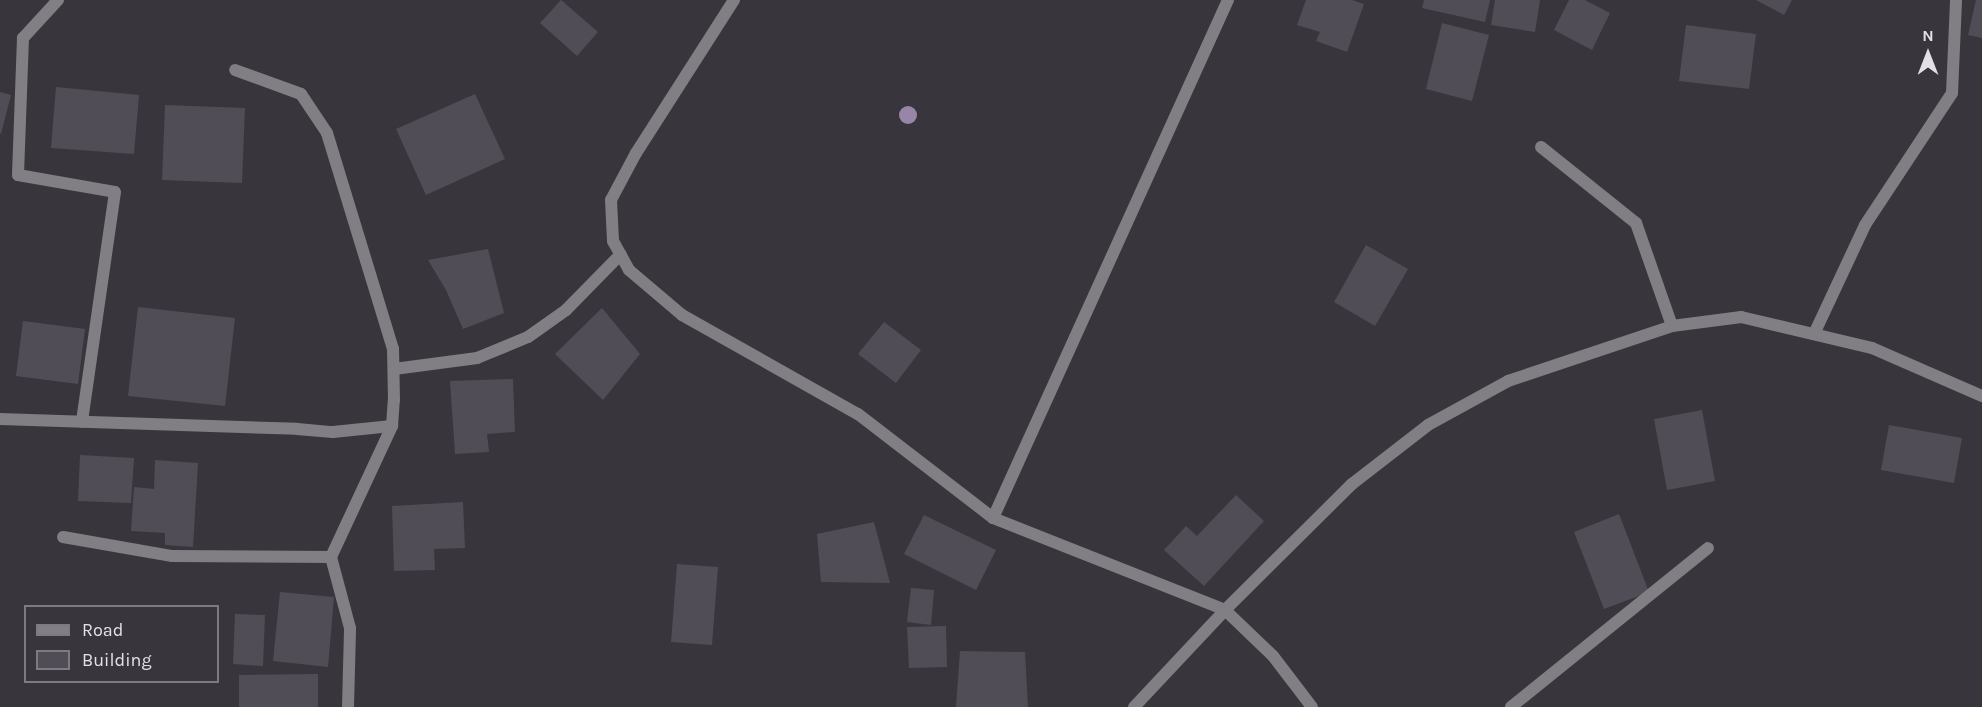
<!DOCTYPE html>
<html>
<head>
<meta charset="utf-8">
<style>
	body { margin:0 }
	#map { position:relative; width:1982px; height:707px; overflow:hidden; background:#39353d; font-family:Karla,sans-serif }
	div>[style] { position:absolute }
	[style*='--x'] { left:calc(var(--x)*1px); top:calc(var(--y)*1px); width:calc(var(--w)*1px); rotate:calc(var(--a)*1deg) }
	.building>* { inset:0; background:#514d56 }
	.street>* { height:12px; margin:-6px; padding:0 6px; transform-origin:6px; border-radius:6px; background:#817f83 }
	.trees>* { width:18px; height:18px; margin:-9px; border-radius:50%; background:#9886a8 }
	span { translate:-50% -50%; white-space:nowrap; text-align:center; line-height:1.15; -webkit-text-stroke:6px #39353d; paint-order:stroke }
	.legend { position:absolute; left:24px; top:605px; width:195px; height:78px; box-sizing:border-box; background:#39353d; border:2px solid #7d7a81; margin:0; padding:8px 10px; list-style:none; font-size:18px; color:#e4e1e6 }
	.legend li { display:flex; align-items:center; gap:12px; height:30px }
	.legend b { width:30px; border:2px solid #7d7a81 }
	.north { position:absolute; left:1898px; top:24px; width:60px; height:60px; -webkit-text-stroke:4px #39353d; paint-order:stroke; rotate:0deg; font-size:16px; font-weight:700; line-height:24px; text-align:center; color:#e4e1e6 }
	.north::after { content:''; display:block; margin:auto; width:21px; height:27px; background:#e4e1e6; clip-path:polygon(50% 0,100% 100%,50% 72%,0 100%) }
</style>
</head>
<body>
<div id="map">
	<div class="building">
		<div style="clip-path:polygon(561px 0,598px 32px,577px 56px,540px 23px)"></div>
		<div style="clip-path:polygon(1306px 0,1352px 0,1364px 4px,1347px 52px,1316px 41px,1320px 32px,1297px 25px)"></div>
		<div style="clip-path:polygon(1424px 0,1490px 0,1485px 22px,1422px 8px)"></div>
		<div style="clip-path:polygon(1495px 0,1540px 0,1535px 32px,1491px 25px)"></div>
		<div style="clip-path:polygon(1569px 0,1585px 0,1610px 13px,1592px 50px,1554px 30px)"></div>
		<div style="clip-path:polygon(1756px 0,1792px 0,1784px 15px)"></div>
		<div style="clip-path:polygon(1976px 0,1982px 0,1982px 38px,1968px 35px)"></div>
		<div style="clip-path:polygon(1442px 23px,1489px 35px,1472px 101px,1426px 89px)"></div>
		<div style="clip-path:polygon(1686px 25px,1756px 34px,1749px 89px,1679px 81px)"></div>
		<div style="clip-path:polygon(56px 87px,139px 95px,134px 154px,51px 148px)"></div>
		<div style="clip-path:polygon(0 92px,11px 95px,1px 134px,0 133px)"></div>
		<div style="clip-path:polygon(475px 94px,505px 159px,426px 195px,396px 129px)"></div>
		<div style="clip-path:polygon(165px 105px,245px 108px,242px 183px,162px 180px)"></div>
		<div style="clip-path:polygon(1366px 245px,1408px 269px,1375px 326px,1334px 302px)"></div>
		<div style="clip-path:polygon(488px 249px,504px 313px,463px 329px,446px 290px,428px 260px)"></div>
		<div style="clip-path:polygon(138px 307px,235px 318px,225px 406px,128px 396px)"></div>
		<div style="clip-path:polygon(602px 308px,640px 354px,603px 400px,555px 354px)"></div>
		<div style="clip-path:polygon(23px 321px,85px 329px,78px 384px,16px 376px)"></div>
		<div style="clip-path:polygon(884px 322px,921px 350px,896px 383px,858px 354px)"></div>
		<div style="clip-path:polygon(513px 379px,515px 432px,487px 434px,489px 452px,455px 454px,450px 381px)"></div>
		<div style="clip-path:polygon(1702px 410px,1715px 481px,1667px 490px,1654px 419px)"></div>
		<div style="clip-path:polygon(1889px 425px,1962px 438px,1954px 483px,1881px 470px)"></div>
		<div style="clip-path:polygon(80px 455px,134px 458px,131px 503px,78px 501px)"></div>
		<div style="clip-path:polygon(155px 460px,198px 463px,193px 547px,165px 545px,165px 533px,131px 531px,134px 487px,154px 489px)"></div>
		<div style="clip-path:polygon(1236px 495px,1264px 521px,1204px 586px,1164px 550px,1186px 526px,1197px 536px)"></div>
		<div style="clip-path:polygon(463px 502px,465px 548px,434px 549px,435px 570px,394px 571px,392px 506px)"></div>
		<div style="clip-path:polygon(1619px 514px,1649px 592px,1604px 609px,1574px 532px)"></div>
		<div style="clip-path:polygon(924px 515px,996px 550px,976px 590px,904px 554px)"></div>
		<div style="clip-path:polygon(874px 522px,890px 583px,821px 582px,817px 534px)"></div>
		<div style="clip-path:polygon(677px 564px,718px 567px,712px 645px,671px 642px)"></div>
		<div style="clip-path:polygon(911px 588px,934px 590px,931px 625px,907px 622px)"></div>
		<div style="clip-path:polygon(280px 592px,334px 597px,328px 667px,273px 661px)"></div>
		<div style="clip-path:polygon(235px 614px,265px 615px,263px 666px,233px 664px)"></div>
		<div style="clip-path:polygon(946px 626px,947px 667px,909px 668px,907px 627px)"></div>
		<div style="clip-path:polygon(960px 651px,1025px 652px,1028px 707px,956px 707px)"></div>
		<div style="clip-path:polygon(318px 674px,318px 707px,239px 707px,239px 675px)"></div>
	</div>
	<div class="street">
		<div style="--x:58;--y:0;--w:52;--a:132.6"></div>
		<div style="--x:23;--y:38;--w:137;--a:92.1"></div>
		<div style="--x:18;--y:175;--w:98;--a:9.9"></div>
		<div style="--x:115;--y:192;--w:232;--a:98.2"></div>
		<div style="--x:734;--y:0;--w:182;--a:122.6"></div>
		<div style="--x:636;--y:153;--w:53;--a:118"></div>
		<div style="--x:611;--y:200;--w:41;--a:87.2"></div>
		<div style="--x:613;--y:241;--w:33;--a:61"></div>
		<div style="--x:629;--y:270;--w:70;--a:40.3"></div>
		<div style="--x:682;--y:315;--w:202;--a:29.4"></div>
		<div style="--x:858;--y:414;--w:170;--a:37.6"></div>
		<div style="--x:993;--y:518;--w:250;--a:21.6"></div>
		<div style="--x:1225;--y:610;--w:66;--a:43.8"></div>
		<div style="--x:1273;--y:656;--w:64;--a:52.6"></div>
		<div style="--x:1541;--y:147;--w:122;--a:38.7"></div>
		<div style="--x:1636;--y:223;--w:109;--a:70.7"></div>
		<div style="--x:1814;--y:334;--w:120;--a:-64.9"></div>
		<div style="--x:1865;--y:225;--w:158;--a:-56.6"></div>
		<div style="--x:1952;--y:93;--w:93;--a:-87.5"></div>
		<div style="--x:394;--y:369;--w:84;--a:-7.5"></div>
		<div style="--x:477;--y:358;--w:55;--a:-22.4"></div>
		<div style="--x:528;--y:337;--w:47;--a:-35.4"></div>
		<div style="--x:566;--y:310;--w:78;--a:-45.5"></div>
		<div style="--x:0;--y:419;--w:297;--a:1.9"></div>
		<div style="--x:297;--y:429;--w:36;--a:5"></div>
		<div style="--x:333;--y:432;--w:59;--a:-5.8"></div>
		<div style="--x:392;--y:426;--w:26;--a:-86"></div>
		<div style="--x:394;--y:400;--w:51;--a:-91.1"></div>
		<div style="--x:393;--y:349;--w:226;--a:-107"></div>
		<div style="--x:327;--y:133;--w:47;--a:-123.7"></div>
		<div style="--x:301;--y:94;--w:70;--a:-160"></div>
		<div style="--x:993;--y:518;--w:569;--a:-65.6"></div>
		<div style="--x:63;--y:537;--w:111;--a:9.9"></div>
		<div style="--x:172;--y:556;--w:159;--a:0.4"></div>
		<div style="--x:348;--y:707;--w:79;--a:-88.5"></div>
		<div style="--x:350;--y:628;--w:73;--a:-105"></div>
		<div style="--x:331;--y:557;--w:145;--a:-65"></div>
		<div style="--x:1134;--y:707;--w:133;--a:-46.8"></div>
		<div style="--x:1225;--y:610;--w:179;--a:-44.8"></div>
		<div style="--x:1352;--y:484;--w:96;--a:-37.8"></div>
		<div style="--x:1428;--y:425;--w:91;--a:-28.8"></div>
		<div style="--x:1508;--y:381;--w:173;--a:-18.5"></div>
		<div style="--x:1672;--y:326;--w:70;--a:-7.4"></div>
		<div style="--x:1741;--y:317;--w:135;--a:13.3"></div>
		<div style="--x:1872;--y:348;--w:120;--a:23.6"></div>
		<div style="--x:1511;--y:707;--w:253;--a:-38.9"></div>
	</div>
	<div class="trees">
		<div style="left:908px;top:115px"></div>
	</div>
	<ul class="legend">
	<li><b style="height:8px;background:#817f83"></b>Road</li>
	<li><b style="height:16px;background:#514d56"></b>Building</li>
	</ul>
	<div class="north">N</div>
</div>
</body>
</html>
